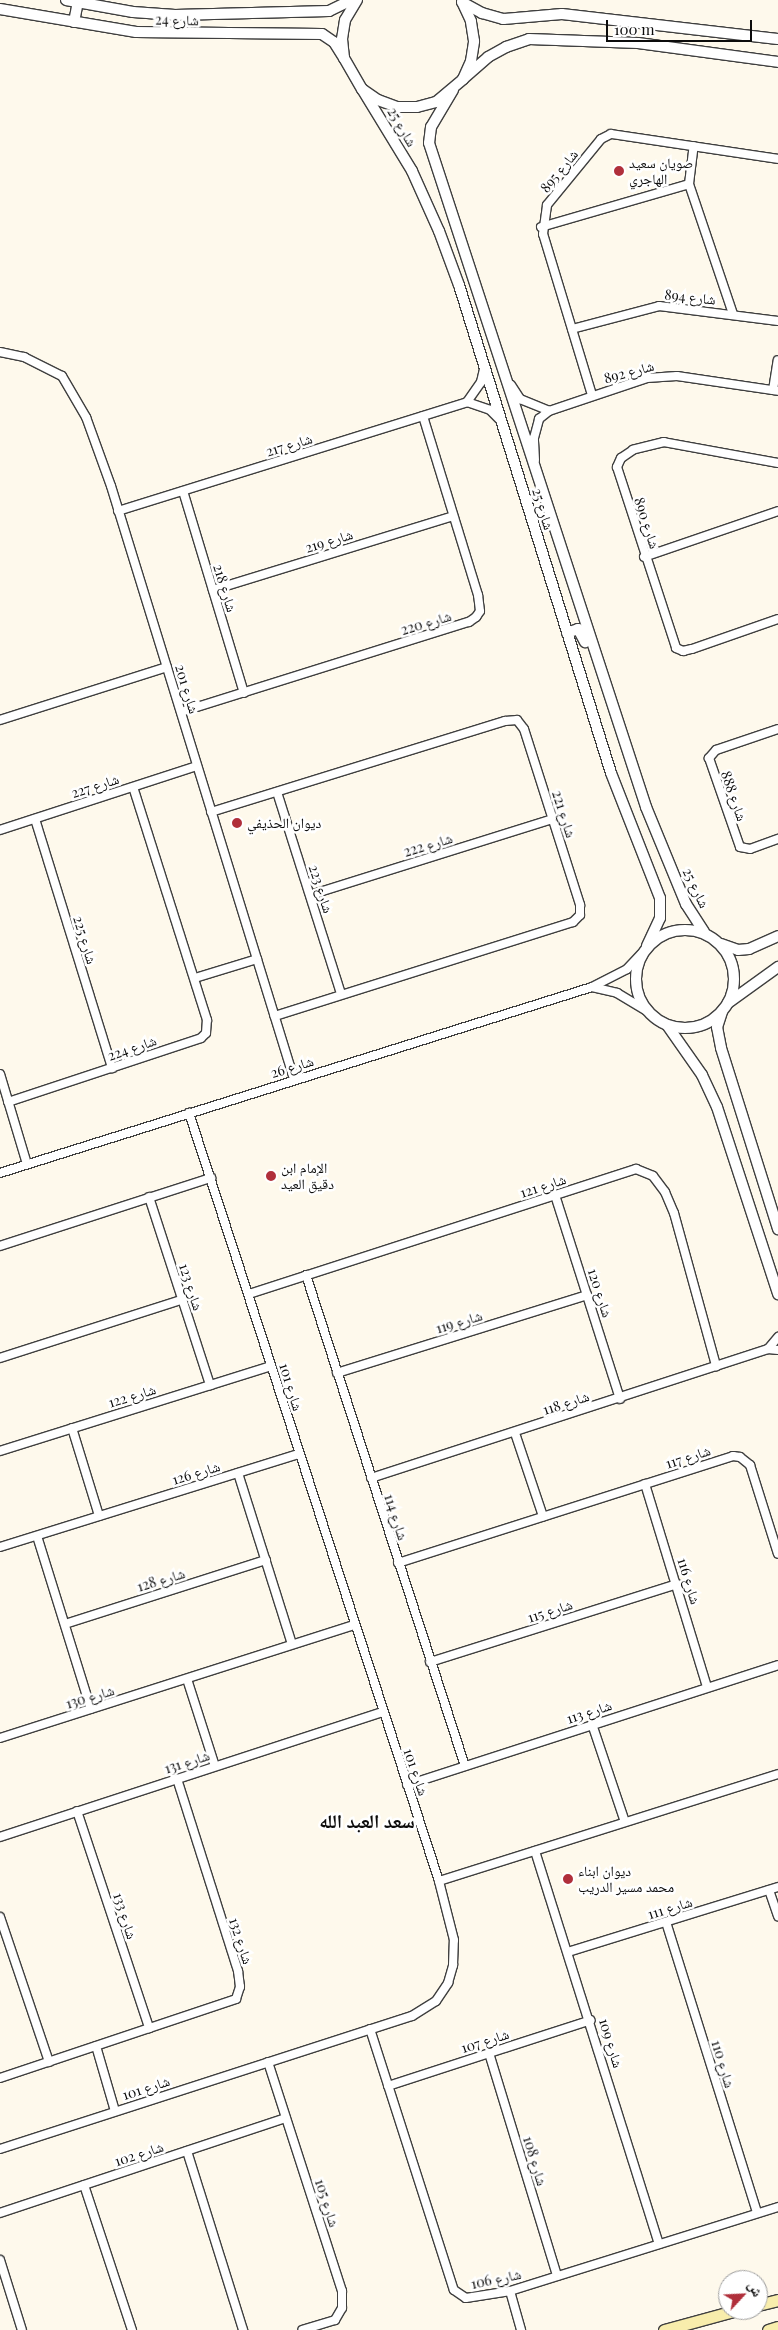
<!DOCTYPE html>
<html>
<head>
<meta charset="utf-8">
<style>
	body { margin:0 }
	#map { position:relative; width:778px; height:2330px; overflow:hidden; background:#fef9ec; font-family:"Playfair Display","Noto Naskh Arabic",serif }
	div>[style] { position:absolute }
	[style*='--x'] { left:calc(var(--x)*1px); top:calc(var(--y)*1px); width:calc(var(--w)*1px); rotate:calc(var(--a)*1deg) }
	.roads { filter:drop-shadow(1px 0 #3f3f3f) drop-shadow(-1px 0 #3f3f3f) drop-shadow(0 1px #3f3f3f) drop-shadow(0 -1px #3f3f3f) }
	.minor>* { height:8px; margin:-4px; padding:0 4px; transform-origin:4px; border-radius:4px; background:#fff }
	.tertiary>* { height:10px; margin:-5px; padding:0 5px; transform-origin:5px; border-radius:5px; background:#fff }
	.tertiary>.ring { margin:-5px; padding:0; box-sizing:content-box; background:none; border:10px solid #fff; border-radius:50% }
	.secondary>* { height:11px; margin:-5.5px; padding:0 5.5px; transform-origin:5.5px; border-radius:5.5px; background:#f8edac }
	.dots>* { width:14px; height:14px; translate:-50% -50%; box-sizing:border-box; border:2px solid #fff; border-radius:50% }
	span { translate:-50% -50%; white-space:nowrap; text-align:center; line-height:1.15; -webkit-text-stroke:5px #fff; paint-order:stroke }
	.street-label { font-size:14px; color:#0c0c0c }
	.poi-label { font-size:14px; color:#0c0c0c }
	.left { translate:0 -50%; text-align:left }
	.district-label { font-size:19px; color:#0c0c0c; font-weight:700 }
	.north { position:absolute; left:718px; top:2270px; width:50px; height:50px; box-sizing:border-box; background:#fff; border:1px solid #9e9e9e; border-radius:50%; rotate:65deg; font-size:14px; font-weight:700; line-height:20px; text-align:center; color:#0c0c0c }
	.north::after { content:''; display:block; margin:auto; width:18px; height:22px; background:#b02f3b; clip-path:polygon(50% 0,100% 100%,50% 72%,0 100%) }
	.scale { position:absolute; left:606px; top:20px; width:146px; height:22px; box-sizing:border-box; border:2px solid #0c0c0c; border-top:0; padding-left:6px; font-size:15px; line-height:18px; white-space:nowrap; color:#0c0c0c; -webkit-text-stroke:4px #fff; paint-order:stroke }
</style>
</head>
<body>
<div id="map">
	<div class="roads">
		<div class="minor">
			<div style="--x:689;--y:184;--w:137;--a:71.3"></div>
			<div style="--x:541;--y:227;--w:154;--a:-16.2"></div>
			<div style="--x:689;--y:184;--w:38;--a:-83"></div>
			<div style="--x:572;--y:329;--w:90;--a:-14.8"></div>
			<div style="--x:659;--y:306;--w:120;--a:7.2"></div>
			<div style="--x:0;--y:352;--w:25;--a:12"></div>
			<div style="--x:24;--y:357;--w:42;--a:26.6"></div>
			<div style="--x:62;--y:376;--w:48;--a:59.7"></div>
			<div style="--x:86;--y:417;--w:73;--a:70.1"></div>
			<div style="--x:111;--y:486;--w:621;--a:72.85"></div>
			<div style="--x:511;--y:385;--w:17;--a:57"></div>
			<div style="--x:520;--y:399;--w:31;--a:22"></div>
			<div style="--x:773;--y:390;--w:30;--a:-81"></div>
			<div style="--x:592;--y:395;--w:168;--a:-106.9"></div>
			<div style="--x:543;--y:234;--w:29;--a:-82"></div>
			<div style="--x:547;--y:205;--w:85;--a:-50.7"></div>
			<div style="--x:601;--y:139;--w:11;--a:-27"></div>
			<div style="--x:611;--y:134;--w:169;--a:8.5"></div>
			<div style="--x:467;--y:402;--w:24;--a:-55"></div>
			<div style="--x:481;--y:382;--w:13;--a:-77"></div>
			<div style="--x:535;--y:460;--w:22;--a:-93"></div>
			<div style="--x:534;--y:438;--w:20;--a:-75"></div>
			<div style="--x:539;--y:419;--w:13;--a:-39"></div>
			<div style="--x:549;--y:411;--w:103;--a:-18.6"></div>
			<div style="--x:647;--y:378;--w:30;--a:-4"></div>
			<div style="--x:677;--y:376;--w:102;--a:8.4"></div>
			<div style="--x:778;--y:463;--w:116;--a:-169.6"></div>
			<div style="--x:664;--y:442;--w:32;--a:166"></div>
			<div style="--x:633;--y:450;--w:14;--a:146"></div>
			<div style="--x:621;--y:458;--w:10;--a:114"></div>
			<div style="--x:617;--y:467;--w:190;--a:71.9"></div>
			<div style="--x:676;--y:648;--w:8;--a:23"></div>
			<div style="--x:683;--y:651;--w:9;--a:-13"></div>
			<div style="--x:692;--y:649;--w:91;--a:-19.2"></div>
			<div style="--x:183;--y:491;--w:211;--a:73.2"></div>
			<div style="--x:118;--y:511;--w:366;--a:-17.3"></div>
			<div style="--x:467;--y:402;--w:24;--a:19"></div>
			<div style="--x:490;--y:410;--w:13;--a:45"></div>
			<div style="--x:644;--y:557;--w:142;--a:-18.9"></div>
			<div style="--x:213;--y:590;--w:251;--a:-17.1"></div>
			<div style="--x:181;--y:712;--w:302;--a:-17.4"></div>
			<div style="--x:469;--y:622;--w:9;--a:-36"></div>
			<div style="--x:476;--y:617;--w:7;--a:-56"></div>
			<div style="--x:480;--y:611;--w:16;--a:-97"></div>
			<div style="--x:478;--y:595;--w:187;--a:-107.1"></div>
			<div style="--x:0;--y:720;--w:175;--a:-17.6"></div>
			<div style="--x:778;--y:729;--w:65;--a:161.3"></div>
			<div style="--x:716;--y:750;--w:11;--a:131"></div>
			<div style="--x:709;--y:758;--w:94;--a:70.8"></div>
			<div style="--x:740;--y:847;--w:10;--a:11"></div>
			<div style="--x:750;--y:849;--w:30;--a:-20"></div>
			<div style="--x:277;--y:792;--w:212;--a:72.4"></div>
			<div style="--x:211;--y:812;--w:308;--a:-17.2"></div>
			<div style="--x:505;--y:721;--w:12;--a:-5"></div>
			<div style="--x:517;--y:720;--w:11;--a:52"></div>
			<div style="--x:524;--y:729;--w:185;--a:72.3"></div>
			<div style="--x:580;--y:905;--w:10;--a:90"></div>
			<div style="--x:580;--y:915;--w:10;--a:135"></div>
			<div style="--x:573;--y:922;--w:313;--a:162.5"></div>
			<div style="--x:35;--y:819;--w:261;--a:72.8"></div>
			<div style="--x:0;--y:830;--w:207;--a:-18"></div>
			<div style="--x:310;--y:895;--w:255;--a:-17.4"></div>
			<div style="--x:195;--y:978;--w:65;--a:-17"></div>
			<div style="--x:592;--y:987;--w:26;--a:13"></div>
			<div style="--x:617;--y:993;--w:35;--a:31"></div>
			<div style="--x:0;--y:1074;--w:94;--a:73.3"></div>
			<div style="--x:8;--y:1102;--w:203;--a:-18.3"></div>
			<div style="--x:201;--y:1038;--w:7;--a:-45"></div>
			<div style="--x:206;--y:1033;--w:13;--a:-86"></div>
			<div style="--x:207;--y:1020;--w:244;--a:-107.6"></div>
			<div style="--x:0;--y:1173;--w:621;--a:-17.44"></div>
			<div style="--x:592;--y:987;--w:39;--a:-27"></div>
			<div style="--x:627;--y:969;--w:21;--a:-47"></div>
			<div style="--x:555;--y:1195;--w:214;--a:72.3"></div>
			<div style="--x:149;--y:1197;--w:198;--a:72"></div>
			<div style="--x:0;--y:1246;--w:222;--a:-17.9"></div>
			<div style="--x:306;--y:1275;--w:516;--a:72.06"></div>
			<div style="--x:249;--y:1294;--w:407;--a:-17.9"></div>
			<div style="--x:636;--y:1169;--w:18;--a:22"></div>
			<div style="--x:653;--y:1176;--w:20;--a:53"></div>
			<div style="--x:665;--y:1192;--w:23;--a:67"></div>
			<div style="--x:674;--y:1213;--w:159;--a:74.6"></div>
			<div style="--x:768;--y:1349;--w:16;--a:-50"></div>
			<div style="--x:0;--y:1358;--w:190;--a:-17.8"></div>
			<div style="--x:337;--y:1373;--w:262;--a:-17.3"></div>
			<div style="--x:72;--y:1428;--w:92;--a:72.9"></div>
			<div style="--x:515;--y:1433;--w:88;--a:71.4"></div>
			<div style="--x:0;--y:1451;--w:284;--a:-17.4"></div>
			<div style="--x:238;--y:1473;--w:179;--a:72.5"></div>
			<div style="--x:371;--y:1478;--w:417;--a:-18"></div>
			<div style="--x:768;--y:1349;--w:10;--a:6"></div>
			<div style="--x:645;--y:1484;--w:212;--a:73"></div>
			<div style="--x:37;--y:1536;--w:181;--a:72.7"></div>
			<div style="--x:0;--y:1547;--w:313;--a:-17.3"></div>
			<div style="--x:398;--y:1563;--w:352;--a:-17.7"></div>
			<div style="--x:733;--y:1456;--w:7;--a:8"></div>
			<div style="--x:740;--y:1457;--w:13;--a:39"></div>
			<div style="--x:750;--y:1465;--w:93;--a:72.5"></div>
			<div style="--x:65;--y:1624;--w:211;--a:-17.7"></div>
			<div style="--x:430;--y:1662;--w:259;--a:-17.5"></div>
			<div style="--x:187;--y:1679;--w:91;--a:72.2"></div>
			<div style="--x:592;--y:1724;--w:103;--a:71.4"></div>
			<div style="--x:0;--y:1738;--w:372;--a:-17.7"></div>
			<div style="--x:407;--y:1785;--w:390;--a:-17.9"></div>
			<div style="--x:77;--y:1811;--w:229;--a:71.6"></div>
			<div style="--x:0;--y:1837;--w:402;--a:-18.1"></div>
			<div style="--x:535;--y:1851;--w:412;--a:72.5"></div>
			<div style="--x:439;--y:1881;--w:355;--a:-17.5"></div>
			<div style="--x:769;--y:1890;--w:28;--a:71"></div>
			<div style="--x:0;--y:1917;--w:153;--a:71.3"></div>
			<div style="--x:666;--y:1922;--w:305;--a:72.6"></div>
			<div style="--x:568;--y:1952;--w:220;--a:-17.2"></div>
			<div style="--x:370;--y:2029;--w:274;--a:72.2"></div>
			<div style="--x:454;--y:2290;--w:14;--a:34"></div>
			<div style="--x:466;--y:2298;--w:45;--a:-9"></div>
			<div style="--x:510;--y:2291;--w:281;--a:-17.4"></div>
			<div style="--x:96;--y:2046;--w:68;--a:73.7"></div>
			<div style="--x:489;--y:2053;--w:233;--a:73"></div>
			<div style="--x:268;--y:2062;--w:241;--a:72.1"></div>
			<div style="--x:342;--y:2291;--w:17;--a:90"></div>
			<div style="--x:342;--y:2308;--w:14;--a:120"></div>
			<div style="--x:335;--y:2320;--w:34;--a:163"></div>
			<div style="--x:0;--y:2078;--w:249;--a:-18.5"></div>
			<div style="--x:236;--y:1999;--w:13;--a:-72"></div>
			<div style="--x:240;--y:1987;--w:16;--a:-97"></div>
			<div style="--x:238;--y:1971;--w:201;--a:-107.6"></div>
			<div style="--x:388;--y:2086;--w:213;--a:-18"></div>
			<div style="--x:0;--y:2149;--w:433;--a:-17.9"></div>
			<div style="--x:412;--y:2016;--w:28;--a:-32"></div>
			<div style="--x:436;--y:2001;--w:22;--a:-56"></div>
			<div style="--x:448;--y:1983;--w:19;--a:-74"></div>
			<div style="--x:453;--y:1965;--w:25;--a:-88"></div>
			<div style="--x:454;--y:1940;--w:61;--a:-104.3"></div>
			<div style="--x:439;--y:1881;--w:808;--a:-108.03"></div>
			<div style="--x:187;--y:2151;--w:188;--a:72.6"></div>
			<div style="--x:84;--y:2185;--w:153;--a:71.7"></div>
			<div style="--x:0;--y:2213;--w:301;--a:-18.4"></div>
			<div style="--x:0;--y:2260;--w:73;--a:72.6"></div>
			<div style="--x:510;--y:2291;--w:41;--a:74.2"></div>
		</div>
		<div class="tertiary">
			<div style="--x:66;--y:0;--w:68;--a:10.2"></div>
			<div style="--x:133;--y:12;--w:42;--a:4.1"></div>
			<div style="--x:175;--y:15;--w:154;--a:-1.5"></div>
			<div style="--x:329;--y:11;--w:25;--a:-26"></div>
			<div style="--x:357;--y:0;--w:23;--a:121"></div>
			<div style="--x:345;--y:20;--w:19;--a:99"></div>
			<div style="--x:342;--y:39;--w:19;--a:84"></div>
			<div style="--x:344;--y:58;--w:36;--a:60"></div>
			<div style="--x:362;--y:89;--w:19;--a:35"></div>
			<div style="--x:378;--y:100;--w:20;--a:20"></div>
			<div style="--x:397;--y:107;--w:20;--a:0"></div>
			<div style="--x:417;--y:107;--w:20;--a:-15"></div>
			<div style="--x:436;--y:102;--w:35;--a:-40"></div>
			<div style="--x:463;--y:79;--w:20;--a:-66"></div>
			<div style="--x:471;--y:61;--w:20;--a:-81"></div>
			<div style="--x:474;--y:41;--w:20;--a:-99"></div>
			<div style="--x:471;--y:21;--w:21;--a:-115"></div>
			<div style="--x:462;--y:2;--w:23;--a:29"></div>
			<div style="--x:482;--y:13;--w:22;--a:16"></div>
			<div style="--x:503;--y:19;--w:59;--a:-4.8"></div>
			<div style="--x:562;--y:14;--w:217;--a:6.6"></div>
			<div style="--x:0;--y:9;--w:138;--a:9.6"></div>
			<div style="--x:136;--y:32;--w:186;--a:0.6"></div>
			<div style="--x:322;--y:34;--w:14;--a:34"></div>
			<div style="--x:334;--y:42;--w:19;--a:58"></div>
			<div style="--x:74;--y:22;--w:20;--a:-79"></div>
			<div style="--x:463;--y:79;--w:33;--a:-41"></div>
			<div style="--x:488;--y:57;--w:21;--a:-29"></div>
			<div style="--x:506;--y:47;--w:24;--a:-19"></div>
			<div style="--x:529;--y:39;--w:109;--a:2.1"></div>
			<div style="--x:638;--y:43;--w:141;--a:7.7"></div>
			<div style="--x:362;--y:89;--w:96;--a:58.6"></div>
			<div style="--x:412;--y:171;--w:66;--a:65.8"></div>
			<div style="--x:439;--y:231;--w:58;--a:69.7"></div>
			<div style="--x:459;--y:285;--w:511;--a:72.7"></div>
			<div style="--x:611;--y:773;--w:134;--a:68.6"></div>
			<div style="--x:660;--y:898;--w:20;--a:90"></div>
			<div style="--x:660;--y:918;--w:31;--a:115"></div>
			<div style="--x:453;--y:90;--w:43;--a:120.7"></div>
			<div style="--x:431;--y:127;--w:16;--a:97"></div>
			<div style="--x:429;--y:143;--w:699;--a:71.9"></div>
			<div style="--x:646;--y:807;--w:105;--a:67.6"></div>
			<div style="--x:686;--y:904;--w:33;--a:57"></div>
			<div style="--x:567;--y:633;--w:12;--a:-20"></div>
			<div style="--x:578;--y:629;--w:15;--a:62"></div>
			<div class="ring" style="left:636px;top:930px;width:88px;height:88px"></div>
			<div style="--x:721;--y:944;--w:18;--a:19"></div>
			<div style="--x:738;--y:950;--w:11;--a:-5"></div>
			<div style="--x:749;--y:949;--w:32;--a:-24"></div>
			<div style="--x:728;--y:1003;--w:62;--a:-35.8"></div>
			<div style="--x:722;--y:1012;--w:16;--a:108"></div>
			<div style="--x:717;--y:1027;--w:21;--a:79"></div>
			<div style="--x:721;--y:1048;--w:190;--a:72.5"></div>
			<div style="--x:667;--y:1025;--w:61;--a:55"></div>
			<div style="--x:702;--y:1075;--w:35;--a:65"></div>
			<div style="--x:717;--y:1107;--w:197;--a:71.9"></div>
		</div>
		<div class="secondary">
			<div style="--x:758;--y:2305;--w:21;--a:-14"></div>
			<div style="--x:664;--y:2330;--w:76;--a:-15.3"></div>
			<div style="--x:768;--y:2330;--w:10;--a:-17"></div>
		</div>
	</div>
	<div class="dots">
		<div style="left:619px;top:171px;background:#b02f3b"></div>
		<div style="left:237px;top:823px;background:#b02f3b"></div>
		<div style="left:271px;top:1176px;background:#b02f3b"></div>
		<div style="left:568px;top:1879px;background:#b02f3b"></div>
	</div>
	<div class="street-label">
		<span style="left:177px;top:20px;rotate:1deg">شارع 24</span>
		<span style="left:402px;top:127px;rotate:59deg">شارع 25</span>
		<span style="left:559px;top:171px;rotate:-51deg">شارع 895</span>
		<span style="left:690px;top:297px;rotate:6deg">شارع 894</span>
		<span style="left:629px;top:372px;rotate:-15deg">شارع 892</span>
		<span style="left:289px;top:445px;rotate:-17deg">شارع 217</span>
		<span style="left:543px;top:509px;rotate:73deg">شارع 25</span>
		<span style="left:647px;top:523px;rotate:72deg">شارع 890</span>
		<span style="left:329px;top:541px;rotate:-17deg">شارع 219</span>
		<span style="left:225px;top:588px;rotate:73deg">شارع 218</span>
		<span style="left:426px;top:623px;rotate:-17deg">شارع 220</span>
		<span style="left:187px;top:689px;rotate:73deg">شارع 201</span>
		<span style="left:95px;top:786px;rotate:-18deg">شارع 227</span>
		<span style="left:734px;top:796px;rotate:71deg">شارع 888</span>
		<span style="left:564px;top:814px;rotate:72deg">شارع 221</span>
		<span style="left:428px;top:845px;rotate:-17deg">شارع 222</span>
		<span style="left:696px;top:888px;rotate:64deg">شارع 25</span>
		<span style="left:321px;top:889px;rotate:72deg">شارع 223</span>
		<span style="left:85px;top:940px;rotate:73deg">شارع 225</span>
		<span style="left:132px;top:1048px;rotate:-19deg">شارع 224</span>
		<span style="left:292px;top:1067px;rotate:-17deg">شارع 26</span>
		<span style="left:543px;top:1186px;rotate:-18deg">شارع 121</span>
		<span style="left:191px;top:1287px;rotate:72deg">شارع 123</span>
		<span style="left:600px;top:1293px;rotate:72deg">شارع 120</span>
		<span style="left:459px;top:1322px;rotate:-17deg">شارع 119</span>
		<span style="left:291px;top:1387px;rotate:73deg">شارع 101</span>
		<span style="left:132px;top:1396px;rotate:-17deg">شارع 122</span>
		<span style="left:566px;top:1403px;rotate:-18deg">شارع 118</span>
		<span style="left:688px;top:1457px;rotate:-18deg">شارع 117</span>
		<span style="left:196px;top:1473px;rotate:-17deg">شارع 126</span>
		<span style="left:396px;top:1517px;rotate:72deg">شارع 114</span>
		<span style="left:161px;top:1580px;rotate:-17deg">شارع 128</span>
		<span style="left:689px;top:1581px;rotate:73deg">شارع 116</span>
		<span style="left:550px;top:1611px;rotate:-18deg">شارع 115</span>
		<span style="left:90px;top:1697px;rotate:-17deg">شارع 130</span>
		<span style="left:589px;top:1712px;rotate:-18deg">شارع 113</span>
		<span style="left:187px;top:1762px;rotate:-18deg">شارع 131</span>
		<span style="left:416px;top:1772px;rotate:71deg">شارع 101</span>
		<span style="left:670px;top:1908px;rotate:-17deg">شارع 111</span>
		<span style="left:125px;top:1916px;rotate:72deg">شارع 133</span>
		<span style="left:241px;top:1941px;rotate:72deg">شارع 132</span>
		<span style="left:485px;top:2041px;rotate:-18deg">شارع 107</span>
		<span style="left:611px;top:2043px;rotate:73deg">شارع 109</span>
		<span style="left:723px;top:2064px;rotate:73deg">شارع 110</span>
		<span style="left:146px;top:2088px;rotate:-18deg">شارع 101</span>
		<span style="left:139px;top:2154px;rotate:-18deg">شارع 102</span>
		<span style="left:535px;top:2161px;rotate:73deg">شارع 108</span>
		<span style="left:327px;top:2203px;rotate:72deg">شارع 105</span>
		<span style="left:496px;top:2279px;rotate:-12deg">شارع 106</span>
	</div>
	<div class="poi-label">
		<span class="left" style="left:629px;top:171px">صويان سعيد<br>الهاجري</span>
		<span class="left" style="left:247px;top:823px">ديوان الحذيفي</span>
		<span class="left" style="left:281px;top:1176px">الإمام ابن<br>دقيق العيد</span>
		<span class="left" style="left:578px;top:1879px">ديوان ابناء<br>محمد مسير الدريب</span>
	</div>
	<div class="district-label">
		<span style="left:367px;top:1821px">سعد العبد الله</span>
	</div>
	<div class="north">ش</div>
	<div class="scale">100 m</div>
</div>
</body>
</html>
